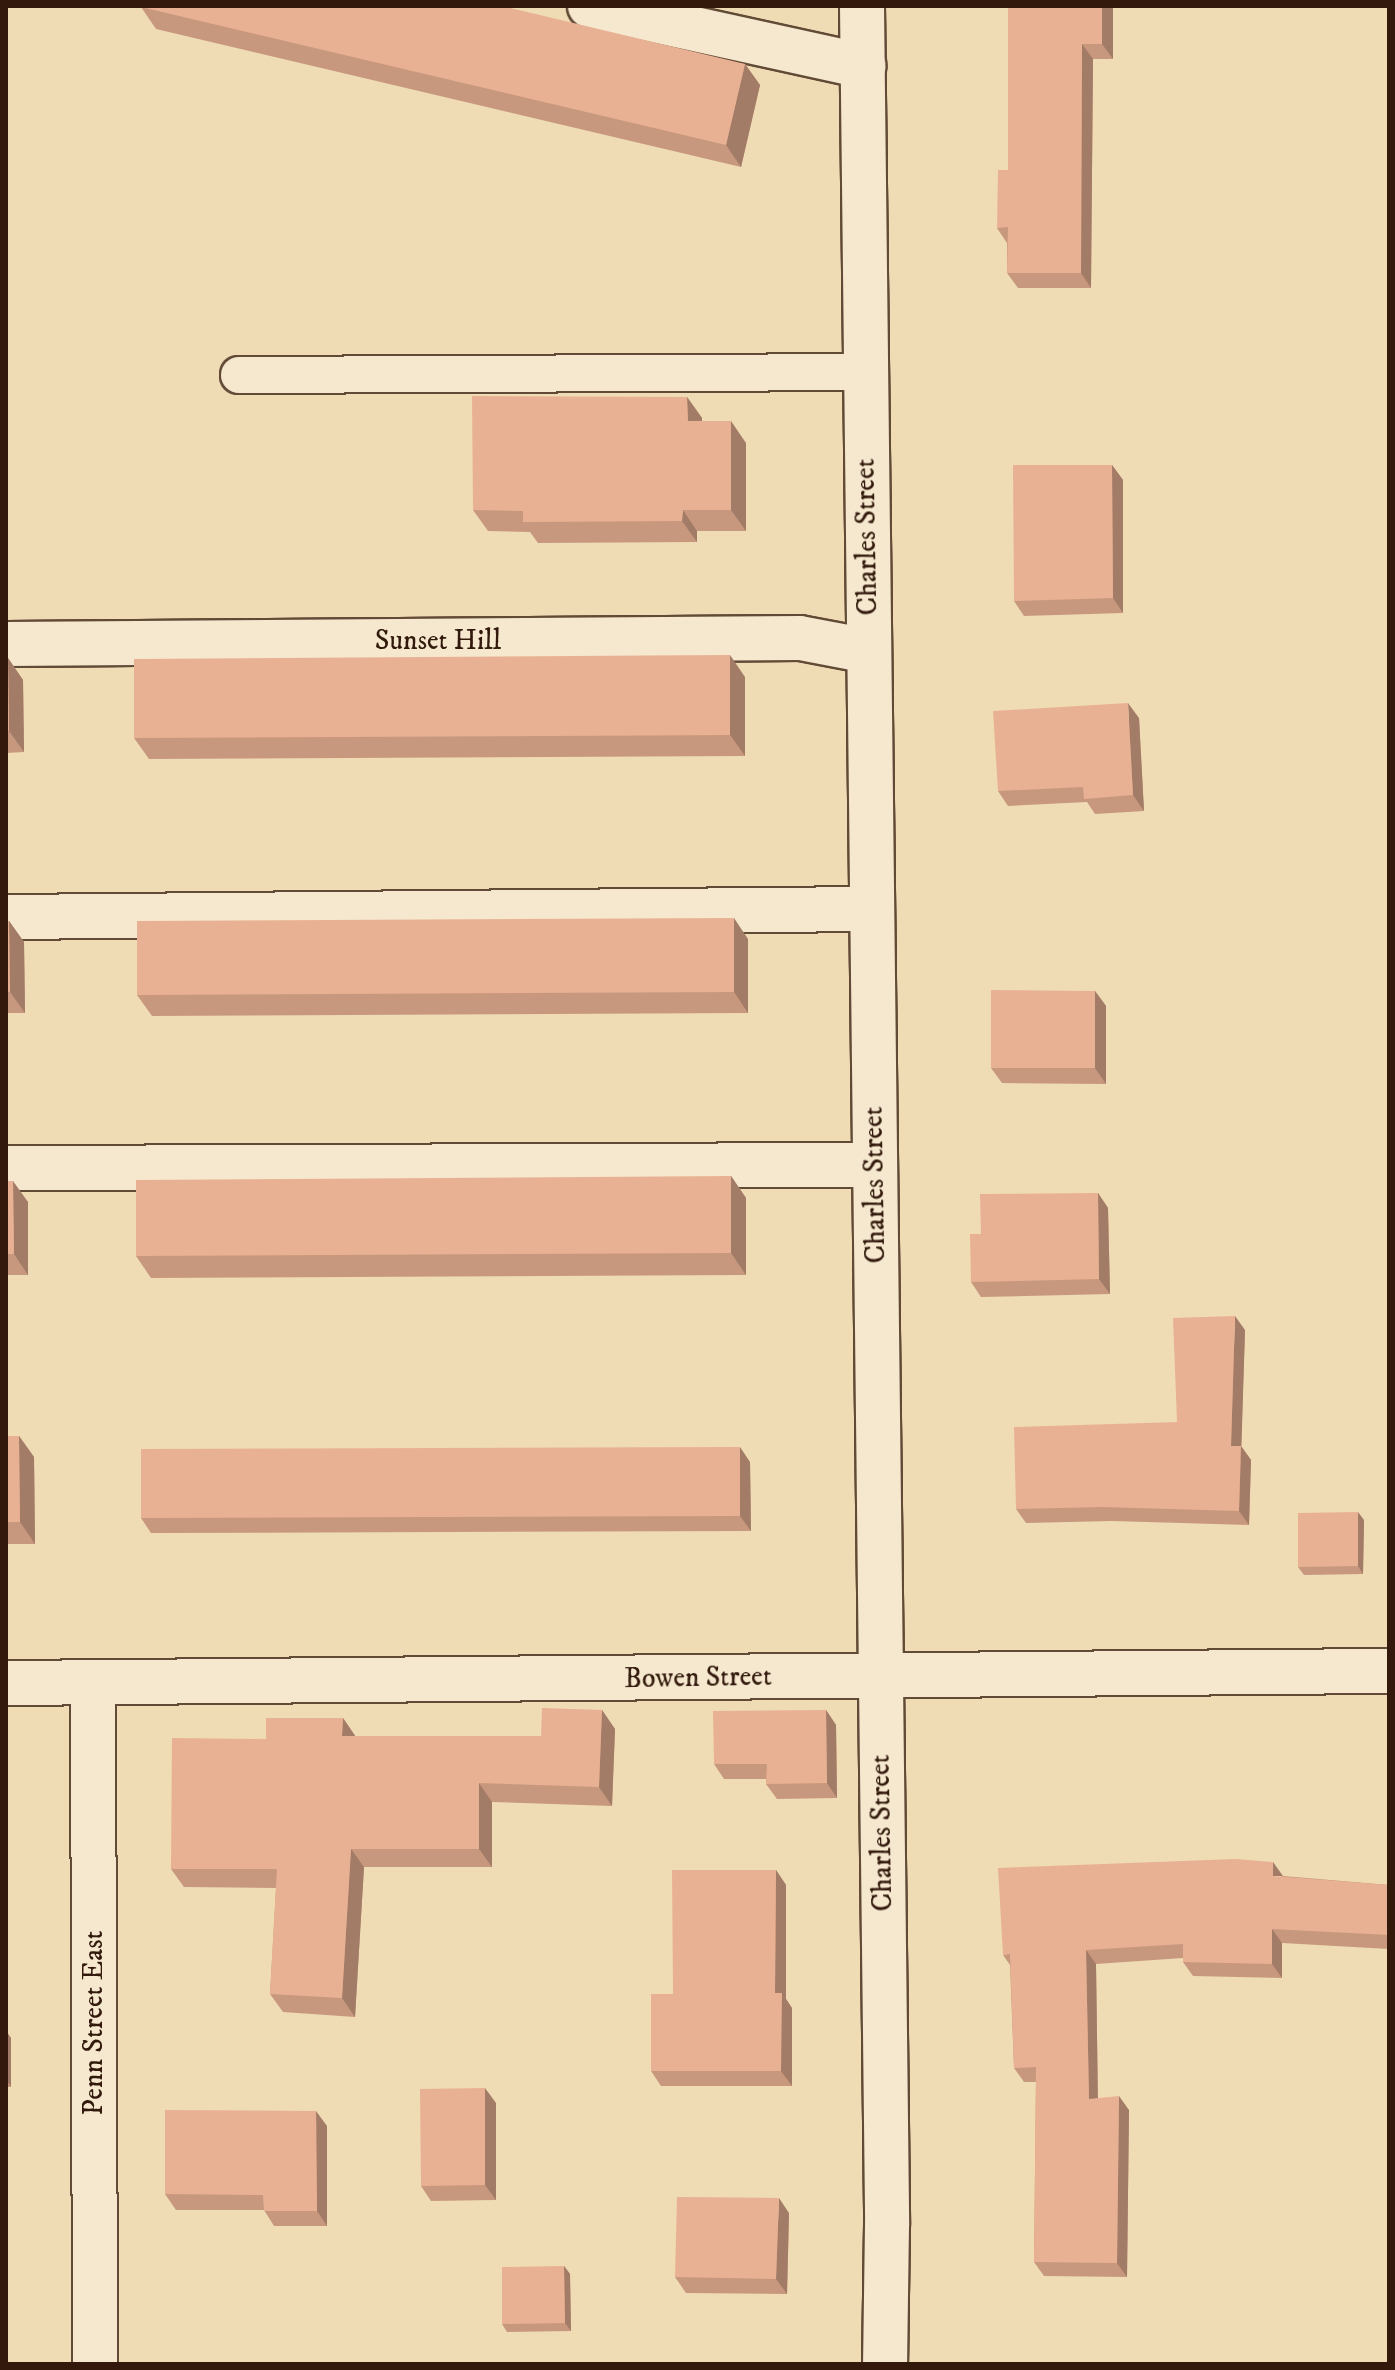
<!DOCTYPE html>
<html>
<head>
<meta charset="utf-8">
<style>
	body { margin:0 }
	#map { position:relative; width:1395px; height:2370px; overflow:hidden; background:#efdcb5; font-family:"IM FELL DW Pica",serif }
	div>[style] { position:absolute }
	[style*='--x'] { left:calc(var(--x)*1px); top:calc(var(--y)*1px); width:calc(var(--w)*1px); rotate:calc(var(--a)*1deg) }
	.roads { filter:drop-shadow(2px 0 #614a36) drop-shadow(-2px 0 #614a36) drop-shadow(0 2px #614a36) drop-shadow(0 -2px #614a36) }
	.service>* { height:36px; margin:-18px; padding:0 18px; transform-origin:18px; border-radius:18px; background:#f5e8cf }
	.minor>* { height:44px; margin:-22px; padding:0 22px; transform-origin:22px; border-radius:22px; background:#f5e8cf }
	.wall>* { inset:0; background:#c8987e }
	.shaded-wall>* { inset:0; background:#a37c67 }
	.building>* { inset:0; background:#e9b193 }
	span { translate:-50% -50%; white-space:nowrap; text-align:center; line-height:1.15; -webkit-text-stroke:6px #f5e8cf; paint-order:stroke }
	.street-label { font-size:28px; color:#32190c }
	.frame { position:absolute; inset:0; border:8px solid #32190c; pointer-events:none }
</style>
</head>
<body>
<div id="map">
	<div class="roads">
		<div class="service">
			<div style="--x:239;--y:375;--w:627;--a:-0.27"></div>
		</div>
		<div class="minor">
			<div style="--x:590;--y:6;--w:280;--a:12.4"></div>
			<div style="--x:862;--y:6;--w:2219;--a:89.35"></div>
			<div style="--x:887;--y:2225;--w:139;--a:90.8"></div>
			<div style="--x:6;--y:644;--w:794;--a:-0.43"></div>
			<div style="--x:800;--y:638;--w:69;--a:10.8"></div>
			<div style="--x:6;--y:917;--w:866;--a:-0.53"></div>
			<div style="--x:6;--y:1168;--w:869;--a:-0.2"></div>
			<div style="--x:6;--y:1683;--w:1383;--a:-0.5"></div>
			<div style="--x:93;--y:1683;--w:681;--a:89.83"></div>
		</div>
	</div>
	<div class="wall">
		<div style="clip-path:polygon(1008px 6px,1113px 6px,1113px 59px,1093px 59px,1091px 288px,1018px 288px,1007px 273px,1007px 243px,997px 228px,1008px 170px)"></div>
		<div style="clip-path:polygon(141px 7px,745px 64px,760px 85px,741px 167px,156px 29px)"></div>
		<div style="clip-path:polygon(687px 397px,702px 418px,702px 421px,746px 443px,746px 531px,697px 531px,697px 542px,538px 543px,530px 532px,488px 531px,473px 510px)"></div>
		<div style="clip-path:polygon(1112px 465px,1123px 480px,1123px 613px,1024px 616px,1014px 601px)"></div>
		<div style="clip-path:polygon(6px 658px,8px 658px,23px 680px,24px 752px,6px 753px)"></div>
		<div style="clip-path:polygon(745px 677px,745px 756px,149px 759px,134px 738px)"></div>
		<div style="clip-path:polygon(1139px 718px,1144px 811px,1095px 814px,1087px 802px,1008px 806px,998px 791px)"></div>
		<div style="clip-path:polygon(6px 921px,9px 921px,24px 942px,25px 1013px,6px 1013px)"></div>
		<div style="clip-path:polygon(748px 939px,748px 1013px,152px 1016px,137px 995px)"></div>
		<div style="clip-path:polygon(1095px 991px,1106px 1006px,1106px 1084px,1002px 1083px,991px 1068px)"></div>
		<div style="clip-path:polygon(731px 1176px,746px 1198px,746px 1275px,151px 1278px,136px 1256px)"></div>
		<div style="clip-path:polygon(6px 1181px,28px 1202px,28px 1275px,6px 1275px)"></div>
		<div style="clip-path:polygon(1098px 1193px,1108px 1208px,1110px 1294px,981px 1297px,971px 1282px,981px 1234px)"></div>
		<div style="clip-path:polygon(1245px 1330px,1241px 1446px,1251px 1460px,1249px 1525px,1112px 1521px,1026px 1523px,1016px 1509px,1177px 1422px)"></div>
		<div style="clip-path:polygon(6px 1436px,19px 1436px,34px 1457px,35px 1544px,6px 1544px)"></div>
		<div style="clip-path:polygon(750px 1462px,751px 1531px,151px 1533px,141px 1518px)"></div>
		<div style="clip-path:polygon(1364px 1520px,1363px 1574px,1304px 1575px,1298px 1567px)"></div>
		<div style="clip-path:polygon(602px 1710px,615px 1729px,612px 1806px,492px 1802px,492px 1867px,364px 1867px,355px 2017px,283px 2012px,270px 1994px,276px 1888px,184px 1887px,171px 1869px,266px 1739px,343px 1718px,355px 1736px,541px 1736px)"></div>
		<div style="clip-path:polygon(826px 1710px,836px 1725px,837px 1798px,777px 1799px,766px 1784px,766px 1779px,724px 1779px,714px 1764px)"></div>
		<div style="clip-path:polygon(776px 1870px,786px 1885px,786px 1999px,792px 2008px,792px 2086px,661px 2086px,651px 2071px,673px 1994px)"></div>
		<div style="clip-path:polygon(1283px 1876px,1389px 1885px,1389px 1949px,1282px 1943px,1282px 1978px,1193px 1976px,1183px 1962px,1183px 1958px,1096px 1964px,1098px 2098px,1129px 2110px,1127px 2277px,1044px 2276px,1034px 2262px,1036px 2082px,1024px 2082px,1014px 2068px,1010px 1965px,1003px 1955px)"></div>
		<div style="clip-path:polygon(6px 2031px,11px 2038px,11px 2087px,6px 2087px)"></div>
		<div style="clip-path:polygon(496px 2103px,496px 2200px,431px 2201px,421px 2186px)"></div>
		<div style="clip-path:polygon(327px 2126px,327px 2226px,274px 2226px,264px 2210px,176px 2210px,165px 2194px)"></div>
		<div style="clip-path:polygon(789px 2213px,787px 2294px,686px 2293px,675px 2277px)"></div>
		<div style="clip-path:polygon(564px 2266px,570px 2274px,571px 2331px,507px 2332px,502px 2324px)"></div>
	</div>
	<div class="shaded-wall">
		<div style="clip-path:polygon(1102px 6px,1113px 6px,1113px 59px,1102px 44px)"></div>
		<div style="clip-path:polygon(1082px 44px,1093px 59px,1091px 288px,1081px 273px)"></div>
		<div style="clip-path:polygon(745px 64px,760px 85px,741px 167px,726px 145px)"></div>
		<div style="clip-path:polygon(687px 397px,702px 418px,702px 442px,688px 421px)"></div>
		<div style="clip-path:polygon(731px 421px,746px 443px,746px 531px,731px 510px)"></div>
		<div style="clip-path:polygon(1112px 465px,1123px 480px,1123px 613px,1113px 598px)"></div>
		<div style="clip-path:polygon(683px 510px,697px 531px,697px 542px,682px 521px)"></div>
		<div style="clip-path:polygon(730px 655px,745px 677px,745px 756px,730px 735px)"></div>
		<div style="clip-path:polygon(8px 658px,23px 680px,24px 752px,9px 731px)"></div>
		<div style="clip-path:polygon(1128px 703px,1139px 718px,1144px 811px,1133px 795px)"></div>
		<div style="clip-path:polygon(734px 918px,748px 939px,748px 1013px,734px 992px)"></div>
		<div style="clip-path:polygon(9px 921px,24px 942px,25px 1013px,10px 992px)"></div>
		<div style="clip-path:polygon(1095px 991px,1106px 1006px,1106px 1084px,1095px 1068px)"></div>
		<div style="clip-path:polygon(731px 1176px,746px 1198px,746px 1275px,731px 1253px)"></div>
		<div style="clip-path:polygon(13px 1181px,28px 1202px,28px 1275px,14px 1254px)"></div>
		<div style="clip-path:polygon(1098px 1193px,1108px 1208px,1110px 1294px,1099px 1279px)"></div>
		<div style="clip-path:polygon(1235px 1316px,1245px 1330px,1241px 1460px,1231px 1446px)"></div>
		<div style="clip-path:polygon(19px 1436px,34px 1457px,35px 1544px,20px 1522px)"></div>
		<div style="clip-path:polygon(1241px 1446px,1251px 1460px,1249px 1525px,1239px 1511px)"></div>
		<div style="clip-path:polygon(740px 1447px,750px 1462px,751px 1531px,740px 1516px)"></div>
		<div style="clip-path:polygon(1358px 1512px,1364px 1520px,1363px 1574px,1358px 1566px)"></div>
		<div style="clip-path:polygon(602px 1710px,615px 1729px,612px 1806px,599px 1787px)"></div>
		<div style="clip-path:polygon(826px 1710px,836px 1725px,837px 1798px,827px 1783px)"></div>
		<div style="clip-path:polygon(343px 1718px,356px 1737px,342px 1736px)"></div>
		<div style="clip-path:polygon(479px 1783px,492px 1802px,492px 1867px,479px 1849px)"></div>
		<div style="clip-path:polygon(351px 1849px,364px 1867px,355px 2017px,342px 1998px)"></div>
		<div style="clip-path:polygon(1273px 1862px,1283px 1876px,1273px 1876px)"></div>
		<div style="clip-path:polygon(776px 1870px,786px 1885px,786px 1999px,792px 2008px,792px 2086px,781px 2071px,775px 1993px)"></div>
		<div style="clip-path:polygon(1272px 1929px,1282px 1943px,1282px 1978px,1272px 1964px)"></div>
		<div style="clip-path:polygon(1086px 1950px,1096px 1964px,1098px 2113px,1089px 2099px)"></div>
		<div style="clip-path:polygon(6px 2031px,11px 2038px,11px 2087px,6px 2079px)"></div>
		<div style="clip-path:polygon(485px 2088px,496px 2103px,496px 2200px,485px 2185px)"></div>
		<div style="clip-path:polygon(1119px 2096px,1129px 2110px,1127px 2277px,1117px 2263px)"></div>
		<div style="clip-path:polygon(316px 2111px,327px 2126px,327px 2226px,317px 2211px)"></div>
		<div style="clip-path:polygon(779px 2198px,789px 2213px,787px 2294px,776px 2279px)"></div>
		<div style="clip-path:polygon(564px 2266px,570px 2274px,571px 2331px,565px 2323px)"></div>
	</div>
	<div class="building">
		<div style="clip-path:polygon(141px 6px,502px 6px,745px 64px,726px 145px,141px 7px)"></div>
		<div style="clip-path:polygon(1008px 6px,1102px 6px,1102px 44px,1082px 44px,1081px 273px,1007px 273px,1008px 227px,997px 228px,998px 170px,1008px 170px)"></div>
		<div style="clip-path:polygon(472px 396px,687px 397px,688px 421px,731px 421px,731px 510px,683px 510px,682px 521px,523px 522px,523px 511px,473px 510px)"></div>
		<div style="clip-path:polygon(1013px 465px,1112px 465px,1113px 598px,1014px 601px)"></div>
		<div style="clip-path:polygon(730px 655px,730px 735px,134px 738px,134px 659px)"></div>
		<div style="clip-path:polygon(6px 658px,8px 658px,9px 731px,6px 731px)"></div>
		<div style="clip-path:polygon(1128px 703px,1133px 795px,1084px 799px,1083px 787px,998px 791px,993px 711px)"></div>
		<div style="clip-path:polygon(734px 918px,734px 992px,137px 995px,137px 921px)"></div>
		<div style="clip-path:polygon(6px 921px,9px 921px,10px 992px,6px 992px)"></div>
		<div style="clip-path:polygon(991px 990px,1095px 991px,1095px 1068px,991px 1068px)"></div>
		<div style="clip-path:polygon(731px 1176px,731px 1253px,136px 1256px,136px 1180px)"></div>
		<div style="clip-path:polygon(6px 1181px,13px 1181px,14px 1254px,6px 1254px)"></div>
		<div style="clip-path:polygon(1098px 1193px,1099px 1279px,971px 1282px,970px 1234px,981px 1234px,980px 1194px)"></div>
		<div style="clip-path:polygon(1235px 1316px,1231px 1446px,1241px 1446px,1239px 1511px,1102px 1507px,1016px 1509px,1014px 1427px,1177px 1422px,1173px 1318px)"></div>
		<div style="clip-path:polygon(6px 1436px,19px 1436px,20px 1522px,6px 1522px)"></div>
		<div style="clip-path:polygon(740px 1447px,740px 1516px,141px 1518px,141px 1449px)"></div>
		<div style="clip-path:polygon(1358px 1512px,1358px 1566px,1298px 1567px,1298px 1513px)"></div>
		<div style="clip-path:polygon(542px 1708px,602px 1710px,599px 1787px,479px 1783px,479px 1849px,351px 1849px,342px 1998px,270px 1994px,277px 1869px,171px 1869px,172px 1738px,266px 1739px,266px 1718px,343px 1718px,342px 1736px,541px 1736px)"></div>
		<div style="clip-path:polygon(826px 1710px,827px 1783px,766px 1784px,767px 1764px,714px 1764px,713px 1711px)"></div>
		<div style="clip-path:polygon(1236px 1859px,1273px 1862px,1273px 1876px,1389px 1885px,1389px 1935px,1272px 1929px,1272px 1964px,1183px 1962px,1183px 1944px,1086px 1950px,1089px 2099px,1119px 2096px,1117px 2263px,1034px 2262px,1036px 2067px,1014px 2068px,1010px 1954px,1003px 1955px,998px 1868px)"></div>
		<div style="clip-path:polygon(672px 1870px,776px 1870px,775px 1993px,782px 1993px,781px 2071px,651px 2071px,651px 1994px,673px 1994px)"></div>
		<div style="clip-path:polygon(485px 2088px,485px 2185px,421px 2186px,420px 2089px)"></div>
		<div style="clip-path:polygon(165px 2110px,316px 2111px,317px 2211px,264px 2211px,263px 2195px,165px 2194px)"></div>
		<div style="clip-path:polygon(677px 2197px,779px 2198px,776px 2279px,675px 2277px)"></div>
		<div style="clip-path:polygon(564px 2266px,565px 2323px,502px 2324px,502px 2267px)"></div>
	</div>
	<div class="street-label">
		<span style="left:867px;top:537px;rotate:-91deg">Charles Street</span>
		<span style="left:438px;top:641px">Sunset Hill</span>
		<span style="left:875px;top:1185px;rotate:-91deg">Charles Street</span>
		<span style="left:698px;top:1678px;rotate:-1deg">Bowen Street</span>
		<span style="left:882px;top:1833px;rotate:-91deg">Charles Street</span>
		<span style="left:94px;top:2023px;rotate:-90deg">Penn Street East</span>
	</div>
	<div class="frame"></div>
</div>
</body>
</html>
